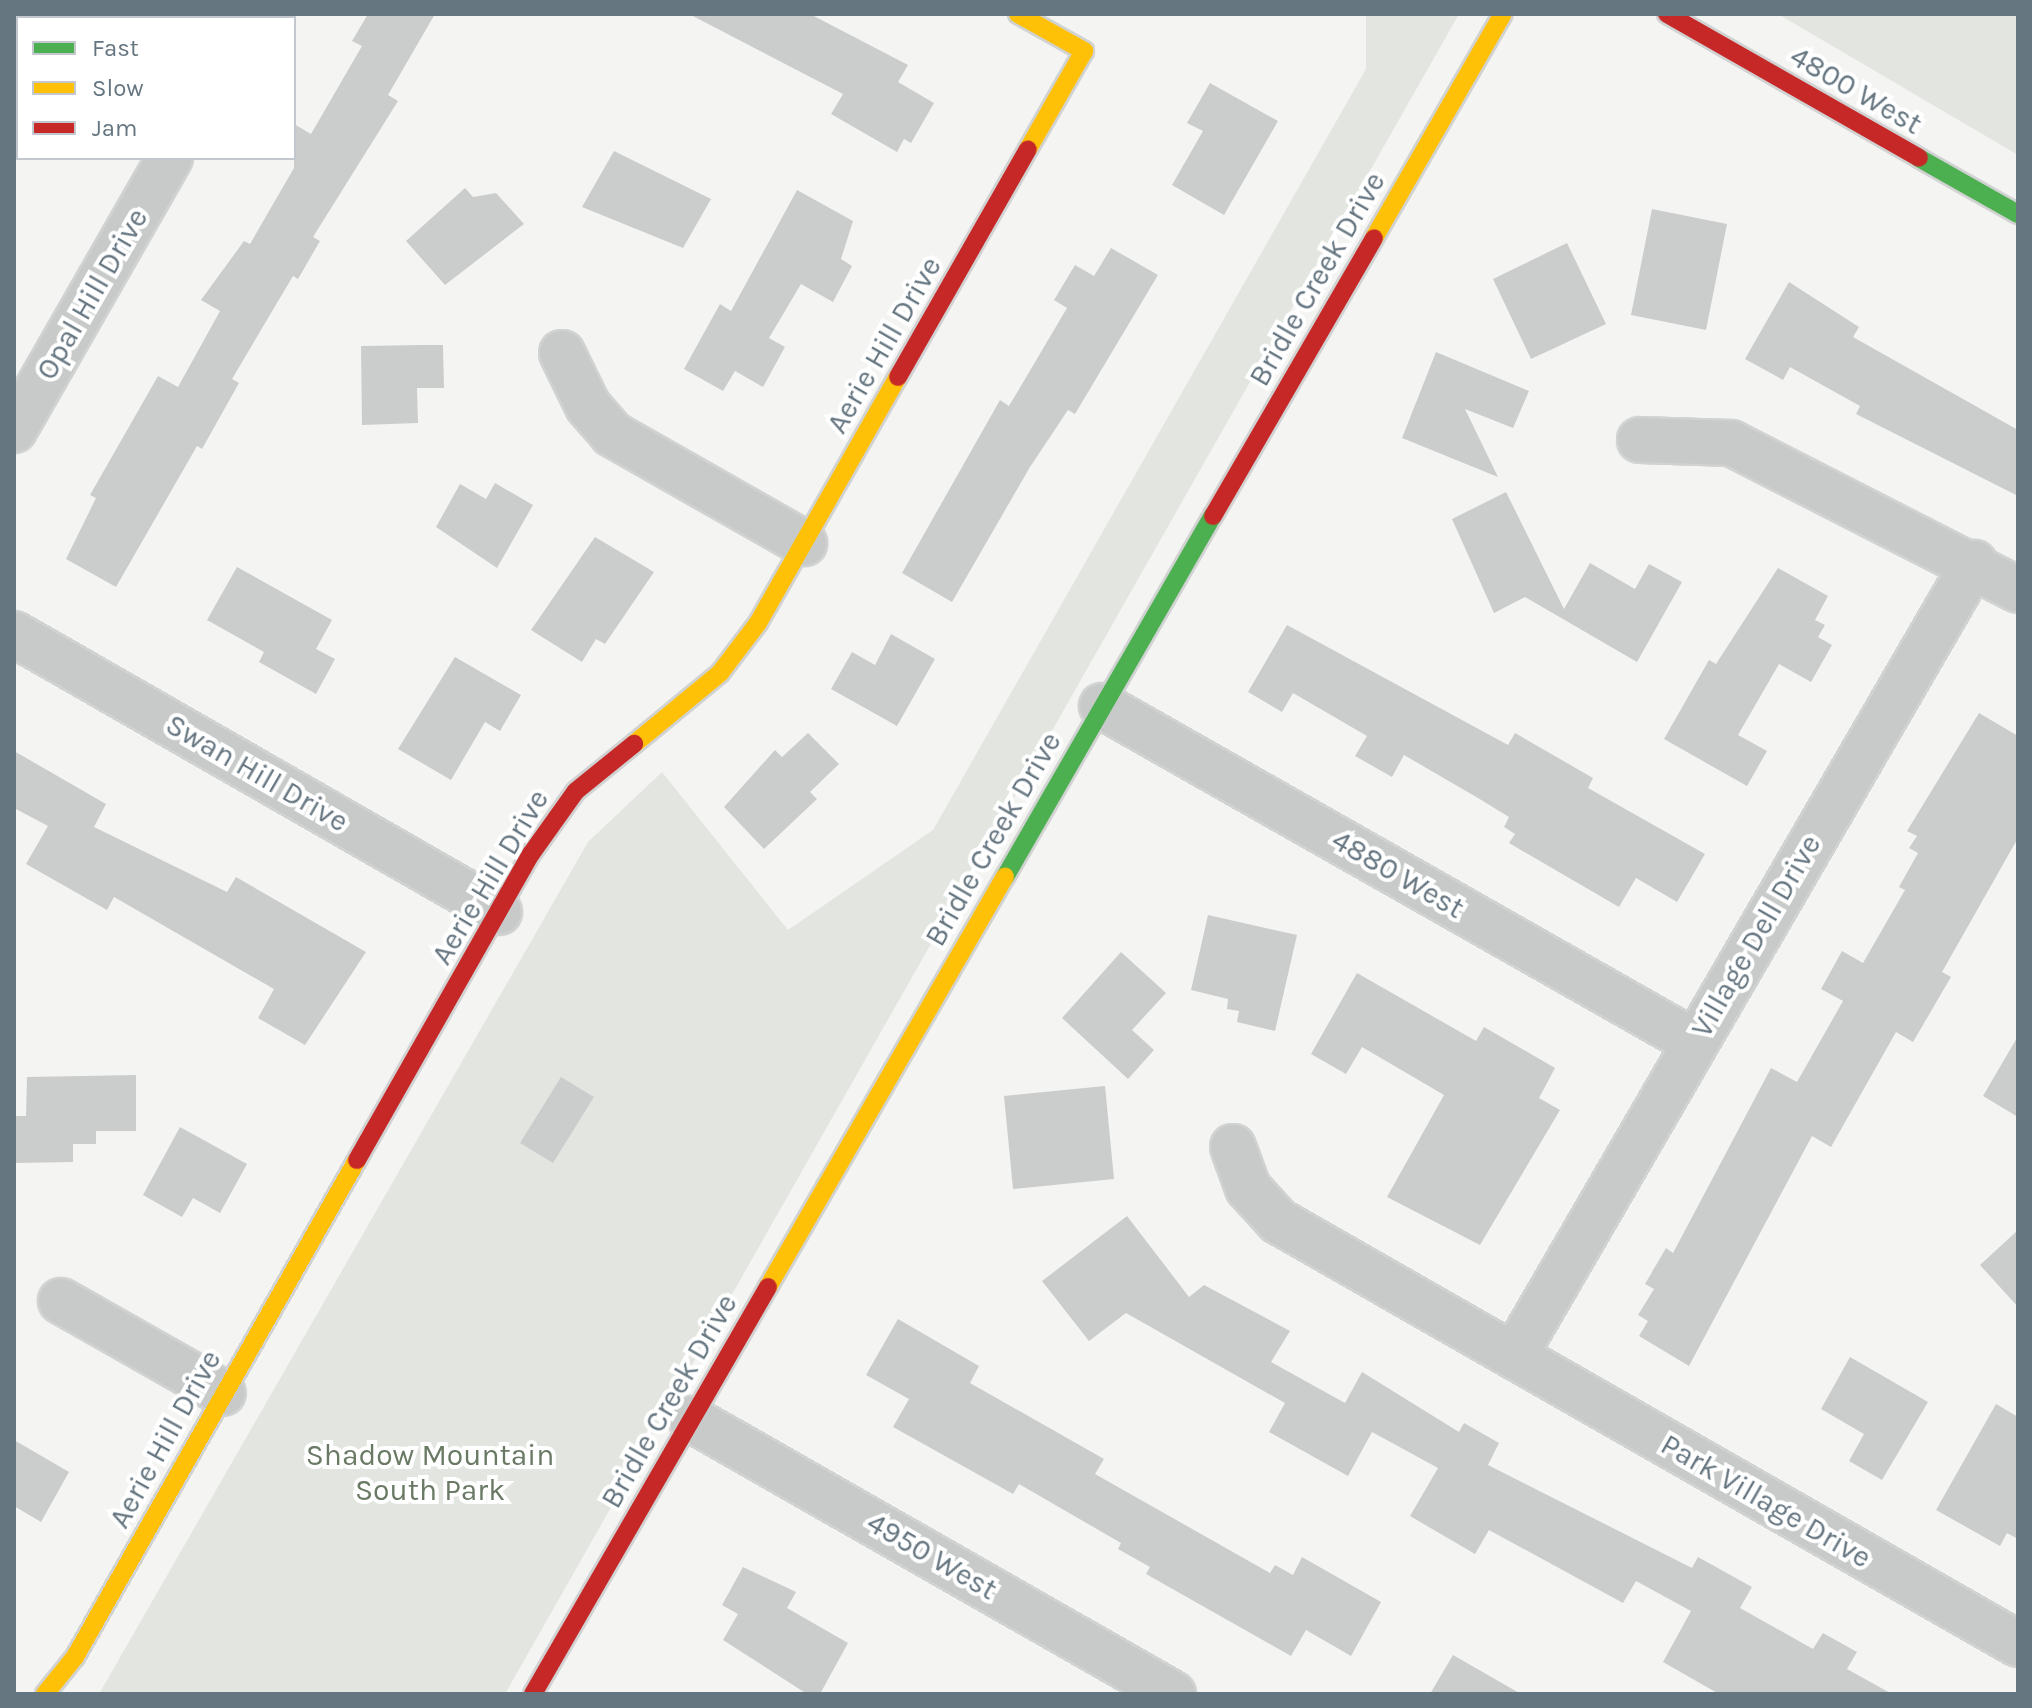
<!DOCTYPE html>
<html>
<head>
<meta charset="utf-8">
<style>
	body { margin:0 }
	#map { position:relative; width:2032px; height:1708px; overflow:hidden; background:#f4f4f3; font-family:Karla,sans-serif }
	div>[style] { position:absolute }
	[style*='--x'] { left:calc(var(--x)*1px); top:calc(var(--y)*1px); width:calc(var(--w)*1px); rotate:calc(var(--a)*1deg) }
	.green>* { inset:0; background:#e3e6e0 }
	.building>* { inset:0; background:#cbcdcd }
	.roads { filter:drop-shadow(2px 0 #d1d2d2) drop-shadow(-2px 0 #d1d2d2) drop-shadow(0 2px #d1d2d2) drop-shadow(0 -2px #d1d2d2) }
	.street>* { height:44px; margin:-22px; padding:0 22px; transform-origin:22px; border-radius:22px; background:#c8caca }
	.fast>* { height:18px; margin:-9px; padding:0 9px; transform-origin:9px; border-radius:9px; background:#4caf50 }
	.slow>* { height:18px; margin:-9px; padding:0 9px; transform-origin:9px; border-radius:9px; background:#ffc107 }
	.jam>* { height:18px; margin:-9px; padding:0 9px; transform-origin:9px; border-radius:9px; background:#c62828 }
	span { translate:-50% -50%; white-space:nowrap; text-align:center; line-height:1.15; -webkit-text-stroke:8px #fff; paint-order:stroke }
	.street-label { font-size:30px; color:#667681 }
	.park-label { font-size:30px; color:#697964 }
	.frame { position:absolute; inset:0; border:16px solid #667681; pointer-events:none }
	.legend { position:absolute; left:16px; top:16px; width:280px; height:144px; box-sizing:border-box; background:#fff; border:2px solid #c2c8cd; margin:0; padding:10px 14px; list-style:none; font-size:24px; color:#667681 }
	.legend li { display:flex; align-items:center; gap:16px; height:40px }
	.legend b { width:40px; border:2px solid #c2c8cd }
</style>
</head>
<body>
<div id="map">
	<div class="green">
		<div style="clip-path:polygon(1366px 14px,1459px 14px,505px 1694px,99px 1694px,588px 842px,662px 772px,788px 930px,933px 830px,1366px 69px)"></div>
		<div style="clip-path:polygon(1778px 14px,2018px 14px,2018px 155px)"></div>
	</div>
	<div class="building">
		<div style="clip-path:polygon(368px 14px,435px 14px,388px 95px,398px 101px,313px 237px,320px 241px,298px 279px,293px 276px,232px 379px,239px 383px,202px 449px,197px 446px,116px 587px,66px 559px,96px 498px,90px 495px,158px 376px,178px 387px,220px 311px,201px 300px,244px 241px,250px 244px,294px 168px,294px 124px,311px 134px,362px 46px,352px 41px)"></div>
		<div style="clip-path:polygon(689px 14px,810px 14px,908px 65px,898px 82px,934px 103px,911px 143px,904px 139px,897px 152px,831px 114px,843px 94px)"></div>
		<div style="clip-path:polygon(1210px 83px,1278px 121px,1224px 215px,1172px 185px,1203px 131px,1187px 123px)"></div>
		<div style="clip-path:polygon(614px 151px,711px 199px,683px 248px,582px 207px)"></div>
		<div style="clip-path:polygon(465px 188px,473px 197px,496px 193px,524px 224px,445px 285px,406px 241px)"></div>
		<div style="clip-path:polygon(797px 190px,853px 221px,841px 259px,852px 266px,833px 302px,801px 284px,769px 338px,785px 347px,763px 387px,735px 371px,723px 391px,684px 369px,720px 304px,731px 311px)"></div>
		<div style="clip-path:polygon(1652px 209px,1727px 224px,1706px 330px,1631px 315px)"></div>
		<div style="clip-path:polygon(1567px 243px,1606px 324px,1531px 359px,1493px 279px)"></div>
		<div style="clip-path:polygon(1111px 248px,1158px 275px,1075px 414px,1068px 410px,1030px 467px,952px 602px,902px 573px,1000px 400px,1009px 406px,1067px 308px,1054px 300px,1075px 265px,1094px 276px)"></div>
		<div style="clip-path:polygon(1789px 282px,1859px 327px,1853px 337px,2018px 430px,2018px 496px,1856px 414px,1860px 406px,1790px 367px,1783px 380px,1745px 359px)"></div>
		<div style="clip-path:polygon(421px 345px,443px 345px,444px 388px,417px 388px,418px 423px,362px 425px,361px 346px)"></div>
		<div style="clip-path:polygon(1436px 352px,1529px 391px,1513px 428px,1465px 409px,1498px 477px,1402px 438px)"></div>
		<div style="clip-path:polygon(495px 483px,533px 505px,497px 568px,436px 527px,460px 484px,486px 499px)"></div>
		<div style="clip-path:polygon(1506px 492px,1564px 609px,1590px 563px,1635px 589px,1649px 564px,1682px 582px,1637px 662px,1525px 597px,1494px 613px,1452px 519px)"></div>
		<div style="clip-path:polygon(595px 537px,654px 572px,605px 644px,596px 639px,582px 662px,531px 630px)"></div>
		<div style="clip-path:polygon(237px 567px,332px 620px,316px 649px,335px 659px,316px 694px,259px 662px,264px 652px,207px 620px)"></div>
		<div style="clip-path:polygon(1778px 568px,1828px 596px,1815px 620px,1825px 625px,1818px 637px,1832px 645px,1811px 682px,1779px 664px,1738px 735px,1767px 751px,1747px 786px,1664px 739px,1709px 660px,1716px 664px)"></div>
		<div style="clip-path:polygon(1287px 625px,1508px 745px,1515px 733px,1593px 778px,1588px 788px,1705px 854px,1677px 902px,1636px 878px,1619px 907px,1509px 843px,1515px 834px,1504px 827px,1509px 817px,1478px 798px,1404px 755px,1392px 777px,1355px 756px,1367px 736px,1293px 693px,1282px 712px,1248px 692px)"></div>
		<div style="clip-path:polygon(891px 634px,935px 659px,897px 726px,831px 689px,852px 652px,875px 665px)"></div>
		<div style="clip-path:polygon(455px 657px,521px 695px,500px 731px,485px 722px,451px 780px,398px 749px)"></div>
		<div style="clip-path:polygon(1979px 713px,2018px 736px,2018px 838px,1942px 972px,1951px 977px,1913px 1042px,1896px 1032px,1831px 1147px,1812px 1136px,1689px 1366px,1639px 1336px,1648px 1321px,1638px 1315px,1654px 1289px,1645px 1284px,1666px 1248px,1673px 1253px,1771px 1068px,1797px 1082px,1843px 1001px,1821px 989px,1842px 951px,1863px 963px,1905px 890px,1899px 887px,1918px 853px,1909px 848px,1917px 836px,1907px 831px)"></div>
		<div style="clip-path:polygon(808px 733px,839px 764px,810px 792px,817px 799px,764px 849px,724px 807px,775px 750px,782px 757px)"></div>
		<div style="clip-path:polygon(14px 751px,106px 804px,94px 827px,227px 892px,236px 877px,366px 952px,305px 1045px,258px 1018px,274px 989px,114px 897px,107px 910px,26px 864px,48px 826px,14px 808px)"></div>
		<div style="clip-path:polygon(1208px 915px,1297px 935px,1275px 1031px,1237px 1022px,1239px 1011px,1227px 1009px,1228px 999px,1191px 990px)"></div>
		<div style="clip-path:polygon(1121px 952px,1166px 993px,1132px 1030px,1154px 1050px,1128px 1079px,1062px 1018px)"></div>
		<div style="clip-path:polygon(1357px 973px,1476px 1041px,1484px 1027px,1555px 1068px,1539px 1098px,1560px 1110px,1480px 1245px,1387px 1197px,1444px 1095px,1362px 1047px,1346px 1074px,1311px 1054px)"></div>
		<div style="clip-path:polygon(2018px 1036px,2018px 1117px,1983px 1096px)"></div>
		<div style="clip-path:polygon(136px 1075px,136px 1131px,96px 1131px,96px 1144px,73px 1144px,73px 1162px,14px 1163px,14px 1116px,26px 1116px,27px 1077px)"></div>
		<div style="clip-path:polygon(561px 1077px,594px 1097px,553px 1163px,520px 1143px)"></div>
		<div style="clip-path:polygon(1105px 1086px,1114px 1179px,1013px 1189px,1004px 1096px)"></div>
		<div style="clip-path:polygon(180px 1127px,247px 1164px,220px 1213px,193px 1198px,182px 1217px,143px 1195px)"></div>
		<div style="clip-path:polygon(1127px 1216px,1189px 1297px,1204px 1285px,1290px 1331px,1271px 1362px,1345px 1403px,1362px 1372px,1459px 1432px,1464px 1423px,1499px 1443px,1488px 1465px,1692px 1568px,1698px 1557px,1752px 1587px,1740px 1608px,1813px 1649px,1823px 1633px,1857px 1652px,1847px 1669px,1892px 1694px,1719px 1694px,1663px 1662px,1691px 1611px,1636px 1581px,1623px 1603px,1489px 1530px,1475px 1554px,1410px 1516px,1438px 1468px,1372px 1432px,1348px 1476px,1269px 1432px,1285px 1403px,1126px 1313px,1089px 1341px,1042px 1281px)"></div>
		<div style="clip-path:polygon(2018px 1230px,2018px 1307px,1980px 1265px)"></div>
		<div style="clip-path:polygon(898px 1319px,979px 1366px,970px 1383px,1104px 1459px,1095px 1474px,1270px 1573px,1275px 1565px,1293px 1575px,1302px 1557px,1381px 1602px,1351px 1656px,1306px 1630px,1291px 1656px,1146px 1574px,1150px 1567px,1118px 1549px,1121px 1543px,1019px 1484px,1013px 1494px,893px 1427px,909px 1399px,866px 1375px)"></div>
		<div style="clip-path:polygon(1850px 1357px,1928px 1402px,1882px 1480px,1849px 1461px,1864px 1434px,1821px 1409px)"></div>
		<div style="clip-path:polygon(1996px 1404px,2018px 1417px,2018px 1539px,2007px 1533px,2000px 1546px,1936px 1510px)"></div>
		<div style="clip-path:polygon(14px 1440px,69px 1472px,41px 1522px,14px 1506px)"></div>
		<div style="clip-path:polygon(743px 1567px,796px 1592px,787px 1608px,848px 1643px,820px 1694px,807px 1694px,723px 1640px,738px 1614px,722px 1605px)"></div>
		<div style="clip-path:polygon(1453px 1655px,1521px 1694px,1430px 1694px)"></div>
	</div>
	<div class="roads">
		<div class="street">
			<div style="--x:251;--y:18;--w:4;--a:-63"></div>
			<div style="--x:562;--y:353;--w:59;--a:63.9"></div>
			<div style="--x:588;--y:406;--w:37;--a:49"></div>
			<div style="--x:612;--y:434;--w:221;--a:29.6"></div>
			<div style="--x:14;--y:430;--w:314;--a:-60.2"></div>
			<div style="--x:1640;--y:440;--w:91;--a:1.9"></div>
			<div style="--x:1731;--y:443;--w:322;--a:27.1"></div>
			<div style="--x:14;--y:634;--w:559;--a:29.82"></div>
			<div style="--x:1102;--y:706;--w:681;--a:29.58"></div>
			<div style="--x:1233;--y:1147;--w:44;--a:69.9"></div>
			<div style="--x:1248;--y:1188;--w:45;--a:47.7"></div>
			<div style="--x:1278;--y:1221;--w:852;--a:29.75"></div>
			<div style="--x:61;--y:1301;--w:186;--a:29.6"></div>
			<div style="--x:1514;--y:1356;--w:917;--a:-59.88"></div>
			<div style="--x:691;--y:1419;--w:555;--a:29.71"></div>
		</div>
		<div class="fast">
			<div style="--x:1919;--y:158;--w:114;--a:29.5"></div>
			<div style="--x:1005;--y:877;--w:417;--a:-60.1"></div>
		</div>
		<div class="slow">
			<div style="--x:1018;--y:14;--w:76;--a:29.3"></div>
			<div style="--x:1084;--y:51;--w:113;--a:119.7"></div>
			<div style="--x:1374;--y:238;--w:258;--a:-60.1"></div>
			<div style="--x:634;--y:744;--w:112;--a:-39.5"></div>
			<div style="--x:720;--y:673;--w:63;--a:-52.8"></div>
			<div style="--x:758;--y:623;--w:283;--a:-60.4"></div>
			<div style="--x:768;--y:1287;--w:474;--a:-60"></div>
			<div style="--x:45;--y:1694;--w:48;--a:-51"></div>
			<div style="--x:75;--y:1657;--w:571;--a:-60.43"></div>
		</div>
		<div class="jam">
			<div style="--x:1667;--y:14;--w:290;--a:29.7"></div>
			<div style="--x:898;--y:377;--w:262;--a:-60.3"></div>
			<div style="--x:1213;--y:516;--w:321;--a:-59.9"></div>
			<div style="--x:357;--y:1160;--w:352;--a:-60.4"></div>
			<div style="--x:531;--y:854;--w:77;--a:-54.5"></div>
			<div style="--x:576;--y:791;--w:75;--a:-39"></div>
			<div style="--x:533;--y:1694;--w:470;--a:-60"></div>
		</div>
	</div>
	<div class="street-label">
		<span style="left:1856px;top:90px;rotate:30deg">4800 West</span>
		<span style="left:1317px;top:279px;rotate:-60deg">Bridle Creek Drive</span>
		<span style="left:92px;top:294px;rotate:-60deg">Opal Hill Drive</span>
		<span style="left:884px;top:345px;rotate:-60deg">Aerie Hill Drive</span>
		<span style="left:257px;top:773px;rotate:30deg">Swan Hill Drive</span>
		<span style="left:993px;top:839px;rotate:-60deg">Bridle Creek Drive</span>
		<span style="left:1398px;top:874px;rotate:30deg">4880 West</span>
		<span style="left:490px;top:877px;rotate:-59deg">Aerie Hill Drive</span>
		<span style="left:1756px;top:936px;rotate:-60deg">Village Dell Drive</span>
		<span style="left:669px;top:1401px;rotate:-60deg">Bridle Creek Drive</span>
		<span style="left:165px;top:1439px;rotate:-61deg">Aerie Hill Drive</span>
		<span style="left:1766px;top:1501px;rotate:30deg">Park Village Drive</span>
		<span style="left:932px;top:1556px;rotate:30deg">4950 West</span>
	</div>
	<div class="park-label">
		<span style="left:430px;top:1472px">Shadow Mountain<br>South Park</span>
	</div>
	<div class="frame"></div>
	<ul class="legend">
	<li><b style="height:10px;background:#4caf50"></b>Fast</li>
	<li><b style="height:10px;background:#ffc107"></b>Slow</li>
	<li><b style="height:10px;background:#c62828"></b>Jam</li>
	</ul>
</div>
</body>
</html>
